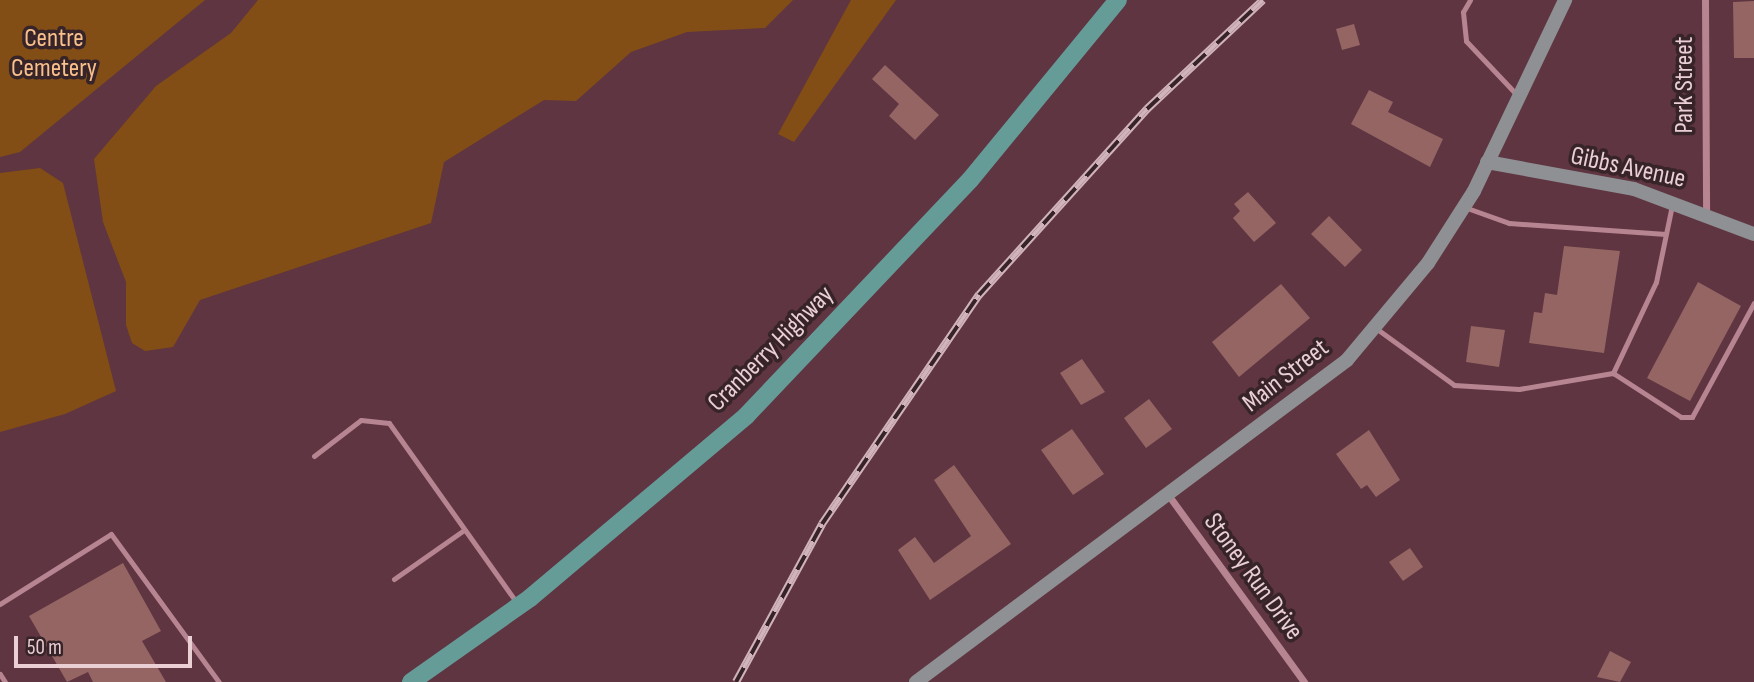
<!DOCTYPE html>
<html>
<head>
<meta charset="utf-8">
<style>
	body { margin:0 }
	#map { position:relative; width:1754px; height:682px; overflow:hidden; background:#5f3541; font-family:"Sofia Sans Condensed",sans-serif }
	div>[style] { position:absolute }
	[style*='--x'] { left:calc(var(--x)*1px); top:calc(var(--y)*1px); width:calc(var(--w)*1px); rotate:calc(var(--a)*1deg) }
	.green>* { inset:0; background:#834e15 }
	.building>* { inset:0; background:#956563 }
	.service>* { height:5px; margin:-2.5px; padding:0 2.5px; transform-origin:2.5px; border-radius:2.5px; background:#b68591 }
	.minor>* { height:7px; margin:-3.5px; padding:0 3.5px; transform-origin:3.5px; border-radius:3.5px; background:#b68591 }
	.secondary>* { height:14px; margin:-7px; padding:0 7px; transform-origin:7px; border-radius:7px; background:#8e9094 }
	.primary>* { height:18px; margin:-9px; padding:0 9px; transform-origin:9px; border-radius:9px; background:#669c98 }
	.rail>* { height:8px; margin-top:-4px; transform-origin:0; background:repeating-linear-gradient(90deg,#372429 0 16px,#d1b4bb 0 32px); box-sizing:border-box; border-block:2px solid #d1b4bb }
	span { translate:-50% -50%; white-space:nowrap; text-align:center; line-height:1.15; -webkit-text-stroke:7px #372429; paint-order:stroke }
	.park-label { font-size:26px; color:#fac08c }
	.street-label { font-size:26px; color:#eacfd5 }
	.scale { position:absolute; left:14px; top:636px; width:178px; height:32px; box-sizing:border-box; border:4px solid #eacfd5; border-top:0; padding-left:9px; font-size:21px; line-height:24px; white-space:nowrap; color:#eacfd5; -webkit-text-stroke:5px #372429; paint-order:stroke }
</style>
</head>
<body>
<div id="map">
	<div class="green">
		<div style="clip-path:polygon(0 0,205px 0,20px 152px,0 157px)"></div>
		<div style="clip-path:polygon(258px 0,793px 0,765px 28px,687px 32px,631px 52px,576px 101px,544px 100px,444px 162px,431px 223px,200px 300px,173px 347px,145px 351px,132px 343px,126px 325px,126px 282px,103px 222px,94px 159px,156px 86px,231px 33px)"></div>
		<div style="clip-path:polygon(851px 0,896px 0,794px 142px,778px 134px)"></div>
		<div style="clip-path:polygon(40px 168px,63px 183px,116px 391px,65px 414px,0 432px,0 173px)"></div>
	</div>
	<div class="building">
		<div style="clip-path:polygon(1754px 1px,1754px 58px,1734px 58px,1733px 2px)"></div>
		<div style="clip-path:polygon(1354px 24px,1360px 45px,1342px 50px,1336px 29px)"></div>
		<div style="clip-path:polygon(885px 65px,939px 115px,915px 140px,889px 116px,899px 104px,872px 79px)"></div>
		<div style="clip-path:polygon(1369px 90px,1393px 102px,1388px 112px,1443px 139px,1430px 167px,1351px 124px)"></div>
		<div style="clip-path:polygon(1248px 192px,1276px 223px,1254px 242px,1233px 218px,1240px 211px,1234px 204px)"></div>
		<div style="clip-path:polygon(1329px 216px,1362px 250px,1345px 267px,1311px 234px)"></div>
		<div style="clip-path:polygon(1564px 246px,1620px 251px,1604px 353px,1529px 343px,1534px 312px,1542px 313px,1545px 293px,1557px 295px)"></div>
		<div style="clip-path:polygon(1698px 282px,1741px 306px,1690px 401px,1647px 378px)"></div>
		<div style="clip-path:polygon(1281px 284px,1310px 318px,1239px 377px,1212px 342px)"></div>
		<div style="clip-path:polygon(1471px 326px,1505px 330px,1499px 367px,1466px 362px)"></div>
		<div style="clip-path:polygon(1082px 359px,1105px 392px,1081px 405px,1060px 373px)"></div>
		<div style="clip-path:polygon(1149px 399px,1172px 429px,1146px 448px,1124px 418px)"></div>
		<div style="clip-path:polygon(1072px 429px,1104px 474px,1073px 495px,1041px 450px)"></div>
		<div style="clip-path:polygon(1369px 430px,1400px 480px,1376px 497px,1367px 485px,1361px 489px,1336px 454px)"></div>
		<div style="clip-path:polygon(954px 465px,1011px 544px,930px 600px,898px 550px,915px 537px,934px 563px,971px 536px,934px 480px)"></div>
		<div style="clip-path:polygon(1410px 548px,1423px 567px,1403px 581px,1389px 562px)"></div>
		<div style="clip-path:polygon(123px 563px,161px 631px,142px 641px,166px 682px,93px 682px,88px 672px,67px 682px,29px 616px)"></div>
		<div style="clip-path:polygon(1610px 651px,1631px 662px,1620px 682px,1597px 677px)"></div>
	</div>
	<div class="service">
		<div style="--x:1470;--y:0;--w:14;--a:120"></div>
		<div style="--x:1463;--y:12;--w:29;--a:84"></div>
		<div style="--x:1466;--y:41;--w:76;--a:46.6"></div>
		<div style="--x:1672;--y:205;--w:79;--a:101.7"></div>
		<div style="--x:1656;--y:282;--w:101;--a:115.3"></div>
		<div style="--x:1613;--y:373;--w:81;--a:32.9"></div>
		<div style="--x:1681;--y:417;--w:11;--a:0"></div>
		<div style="--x:1692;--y:417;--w:130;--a:-61.5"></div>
		<div style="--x:1467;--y:208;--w:45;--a:19.7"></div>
		<div style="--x:1509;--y:223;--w:157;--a:4"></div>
		<div style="--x:1377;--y:329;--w:95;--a:36"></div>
		<div style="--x:1454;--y:385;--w:65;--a:3.5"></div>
		<div style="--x:1519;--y:389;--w:95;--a:-9.7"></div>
		<div style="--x:314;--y:456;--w:59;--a:-37.5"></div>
		<div style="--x:361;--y:420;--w:28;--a:6"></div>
		<div style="--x:389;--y:423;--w:221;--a:54.6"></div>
		<div style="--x:394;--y:579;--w:85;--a:-35"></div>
		<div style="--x:0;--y:604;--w:131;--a:-32.2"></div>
		<div style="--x:111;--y:534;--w:183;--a:53.9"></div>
		<div style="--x:0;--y:674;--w:9;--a:58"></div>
	</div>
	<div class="minor">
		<div style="--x:1705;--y:0;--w:212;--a:89.7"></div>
		<div style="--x:1169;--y:496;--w:230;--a:54"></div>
	</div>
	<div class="secondary">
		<div style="--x:1487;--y:162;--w:149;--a:10.4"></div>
		<div style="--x:1634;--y:189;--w:128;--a:20.6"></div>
		<div style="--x:916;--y:682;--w:538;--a:-36.76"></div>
		<div style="--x:1347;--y:360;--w:126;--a:-50.1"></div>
		<div style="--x:1428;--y:263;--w:85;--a:-57.4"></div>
		<div style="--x:1474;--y:191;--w:212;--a:-64.5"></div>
	</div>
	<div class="primary">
		<div style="--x:411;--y:682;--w:146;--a:-35.2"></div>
		<div style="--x:530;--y:598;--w:282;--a:-40.1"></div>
		<div style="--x:746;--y:416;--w:325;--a:-46.5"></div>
		<div style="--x:970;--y:180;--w:233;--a:-50.6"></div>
	</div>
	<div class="rail">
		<div style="--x:736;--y:682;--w:180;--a:-61.4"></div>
		<div style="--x:822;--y:524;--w:278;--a:-55.6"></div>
		<div style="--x:979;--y:295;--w:251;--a:-47.9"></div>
		<div style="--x:1147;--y:109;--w:159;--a:-43.2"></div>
	</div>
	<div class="park-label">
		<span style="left:54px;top:54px">Centre<br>Cemetery</span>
	</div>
	<div class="street-label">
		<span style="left:1685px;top:85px;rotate:-90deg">Park Street</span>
		<span style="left:1628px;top:168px;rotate:12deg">Gibbs Avenue</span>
		<span style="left:771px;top:349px;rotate:-45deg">Cranberry Highway</span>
		<span style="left:1286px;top:376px;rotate:-38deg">Main Street</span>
		<span style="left:1253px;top:577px;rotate:54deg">Stoney Run Drive</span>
	</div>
	<div class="scale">50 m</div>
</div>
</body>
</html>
